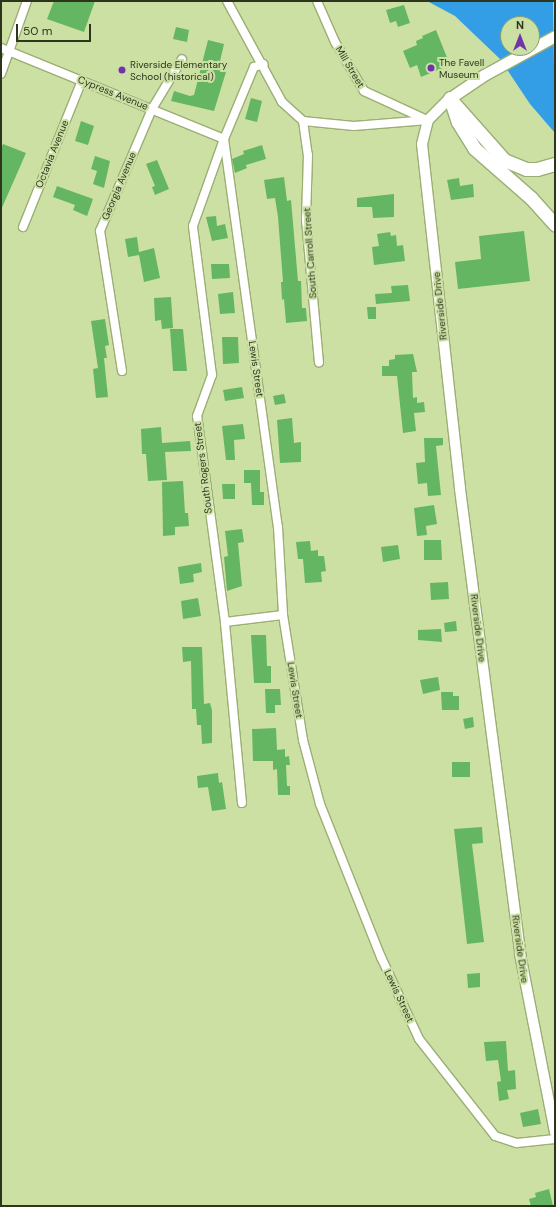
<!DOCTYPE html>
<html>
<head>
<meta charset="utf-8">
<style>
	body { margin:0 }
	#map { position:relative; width:556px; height:1207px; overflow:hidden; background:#cce0a4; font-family:"DM Sans",sans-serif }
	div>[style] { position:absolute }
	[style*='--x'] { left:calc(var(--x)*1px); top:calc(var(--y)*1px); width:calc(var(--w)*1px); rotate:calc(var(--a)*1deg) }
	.water>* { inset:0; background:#339ee6 }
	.building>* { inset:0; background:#64b663 }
	.roads { filter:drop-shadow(1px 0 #9bae74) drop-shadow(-1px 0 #9bae74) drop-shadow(0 1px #9bae74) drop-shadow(0 -1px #9bae74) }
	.minor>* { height:8px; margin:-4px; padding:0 4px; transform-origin:4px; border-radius:4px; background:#fff }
	.tertiary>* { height:10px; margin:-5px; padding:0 5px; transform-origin:5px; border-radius:5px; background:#fff }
	.secondary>* { height:11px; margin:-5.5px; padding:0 5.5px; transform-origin:5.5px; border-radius:5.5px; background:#fff }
	.trunk>* { height:13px; margin:-6.5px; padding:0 6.5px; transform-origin:6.5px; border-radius:6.5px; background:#fff }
	.dots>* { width:11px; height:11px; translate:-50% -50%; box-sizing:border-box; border:2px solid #cce0a4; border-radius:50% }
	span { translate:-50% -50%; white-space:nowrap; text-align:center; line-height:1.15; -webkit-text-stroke:4px #cce0a4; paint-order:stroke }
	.poi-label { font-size:10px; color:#2d351d }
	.left { translate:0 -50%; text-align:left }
	.street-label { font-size:10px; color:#2d351d }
	.frame { position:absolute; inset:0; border:2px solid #2d351d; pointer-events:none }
	.north { position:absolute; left:500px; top:16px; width:40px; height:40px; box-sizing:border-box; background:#cce0a4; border:1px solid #8c9c6e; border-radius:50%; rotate:0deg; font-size:11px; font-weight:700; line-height:16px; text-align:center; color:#2d351d }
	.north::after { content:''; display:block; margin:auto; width:14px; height:18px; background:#7034aa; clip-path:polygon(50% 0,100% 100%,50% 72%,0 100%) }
	.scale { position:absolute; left:16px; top:24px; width:75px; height:18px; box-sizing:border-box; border:2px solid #2d351d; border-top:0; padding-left:5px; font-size:12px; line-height:14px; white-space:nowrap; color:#2d351d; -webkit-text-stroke:3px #cce0a4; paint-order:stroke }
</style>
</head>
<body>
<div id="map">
	<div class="water">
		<div style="clip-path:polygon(evenodd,427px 1px,553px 1px,555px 133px,530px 104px,500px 59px,455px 16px,427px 1px,508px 24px,532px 24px,532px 48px,508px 48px,508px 24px)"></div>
	</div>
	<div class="building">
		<div style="clip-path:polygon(54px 1px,95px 1px,84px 32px,47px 19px)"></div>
		<div style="clip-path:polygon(404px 5px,410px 23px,398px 27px,396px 21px,390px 23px,386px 10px)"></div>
		<div style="clip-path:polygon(176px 27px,189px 30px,187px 42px,173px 39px)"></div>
		<div style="clip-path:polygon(436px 30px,450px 65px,421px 77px,417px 65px,410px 68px,403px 51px,417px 45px,416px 41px,423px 38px,422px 36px)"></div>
		<div style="clip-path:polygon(208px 40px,224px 44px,218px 70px,226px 72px,214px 111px,171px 101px,174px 91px,190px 96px,194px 95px)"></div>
		<div style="clip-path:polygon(251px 98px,262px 101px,257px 122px,245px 119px)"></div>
		<div style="clip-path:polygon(81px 121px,94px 126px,88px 145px,75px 141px)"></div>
		<div style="clip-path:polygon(3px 144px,26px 153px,1px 210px,1px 148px)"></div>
		<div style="clip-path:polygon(262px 145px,266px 159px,246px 165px,247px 168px,235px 173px,232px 159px,244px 154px,243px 151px)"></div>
		<div style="clip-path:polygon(95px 156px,110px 161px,104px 188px,93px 184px,97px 171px,91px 169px)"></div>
		<div style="clip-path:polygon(157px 160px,169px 189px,155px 195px,152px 187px,155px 186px,146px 164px)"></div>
		<div style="clip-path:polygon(284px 177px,287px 201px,291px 200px,298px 281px,301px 281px,302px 308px,306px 308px,307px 321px,286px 323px,284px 299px,282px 300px,281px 282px,283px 282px,278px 217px,275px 198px,267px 199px,264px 180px)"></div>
		<div style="clip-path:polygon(459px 178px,460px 186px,473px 184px,474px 197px,451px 200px,447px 180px)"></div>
		<div style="clip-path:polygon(57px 186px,93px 199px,87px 216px,73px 210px,75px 205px,53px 197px)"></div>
		<div style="clip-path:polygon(394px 194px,394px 217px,373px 218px,372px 207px,357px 207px,357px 198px)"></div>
		<div style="clip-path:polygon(216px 216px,217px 226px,225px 224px,228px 238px,212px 241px,206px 217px)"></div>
		<div style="clip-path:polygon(524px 231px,530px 281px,458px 289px,455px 262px,481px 259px,479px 236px)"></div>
		<div style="clip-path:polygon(390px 232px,391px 236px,396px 235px,397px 246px,403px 245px,405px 261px,374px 265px,372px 247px,379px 246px,377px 234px)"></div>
		<div style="clip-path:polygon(137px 237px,139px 252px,154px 248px,160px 278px,144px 282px,139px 255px,128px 257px,125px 239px)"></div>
		<div style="clip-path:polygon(211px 264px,229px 264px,230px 278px,212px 279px)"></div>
		<div style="clip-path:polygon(408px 285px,410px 301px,376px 304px,375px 294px,392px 293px,391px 286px)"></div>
		<div style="clip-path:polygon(233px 292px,235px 313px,220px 314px,218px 294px)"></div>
		<div style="clip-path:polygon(171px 297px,173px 328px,162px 329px,161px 320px,155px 321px,154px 298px)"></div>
		<div style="clip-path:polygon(367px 307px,376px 307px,376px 319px,368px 319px)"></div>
		<div style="clip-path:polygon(105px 319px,109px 345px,105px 346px,107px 358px,104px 358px,108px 397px,96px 398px,93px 369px,98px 368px,91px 321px)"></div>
		<div style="clip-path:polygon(170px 329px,183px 329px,187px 371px,173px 371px)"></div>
		<div style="clip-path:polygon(222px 337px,238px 337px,239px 363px,223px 364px)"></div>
		<div style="clip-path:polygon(413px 354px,417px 372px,412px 372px,413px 398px,417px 397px,417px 403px,424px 402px,425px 412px,414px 413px,416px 431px,403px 433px,397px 376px,382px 376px,382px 366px,389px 366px,389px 360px,395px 359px,395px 355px)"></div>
		<div style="clip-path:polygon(242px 387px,244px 398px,225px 401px,223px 390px)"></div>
		<div style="clip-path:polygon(284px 394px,286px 403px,275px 405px,273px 396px)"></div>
		<div style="clip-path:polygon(292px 418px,294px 443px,301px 442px,301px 462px,280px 463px,277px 420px)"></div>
		<div style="clip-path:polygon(243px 424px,245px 439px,234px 440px,235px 460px,226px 460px,222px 426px)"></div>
		<div style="clip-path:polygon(161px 427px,162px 443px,190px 441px,191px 451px,165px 452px,167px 480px,148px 481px,146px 454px,142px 454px,141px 429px)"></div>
		<div style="clip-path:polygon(424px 438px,443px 438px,443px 445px,436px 446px,441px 495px,428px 496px,427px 483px,418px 484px,416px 463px,425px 462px)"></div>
		<div style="clip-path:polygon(244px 470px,260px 470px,260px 492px,264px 492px,264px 505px,252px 505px,251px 483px,244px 483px)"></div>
		<div style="clip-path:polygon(183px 481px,185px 513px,188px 513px,189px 526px,175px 527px,175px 535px,163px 536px,162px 482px)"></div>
		<div style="clip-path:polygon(222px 484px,235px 484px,235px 499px,223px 499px)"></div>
		<div style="clip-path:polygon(434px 505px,437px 524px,426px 526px,427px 535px,417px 536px,414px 508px)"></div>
		<div style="clip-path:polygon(242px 529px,244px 542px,238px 543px,242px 586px,227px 591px,224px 557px,228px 556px,225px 531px)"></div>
		<div style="clip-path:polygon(424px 540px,441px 540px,442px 560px,424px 560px)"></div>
		<div style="clip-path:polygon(310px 541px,311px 551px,318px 550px,318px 556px,324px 556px,326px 571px,321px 572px,322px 582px,305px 583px,303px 559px,298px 559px,296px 542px)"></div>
		<div style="clip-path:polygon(398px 545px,400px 559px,383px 562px,381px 547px)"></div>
		<div style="clip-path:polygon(201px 563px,202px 572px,193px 574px,194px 582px,180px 584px,178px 567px)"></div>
		<div style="clip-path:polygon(448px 582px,449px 599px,431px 600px,430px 583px)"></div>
		<div style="clip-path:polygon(198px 598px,201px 616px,183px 619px,181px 601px)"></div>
		<div style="clip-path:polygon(456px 621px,457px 631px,445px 632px,444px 623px)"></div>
		<div style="clip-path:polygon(441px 629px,442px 642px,418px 640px,418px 630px)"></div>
		<div style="clip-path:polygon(251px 635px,266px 635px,267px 666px,271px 666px,271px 683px,254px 683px)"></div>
		<div style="clip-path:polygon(182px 647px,202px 647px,204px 704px,210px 703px,212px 710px,212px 743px,202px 744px,201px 725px,197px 725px,196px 709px,192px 709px,191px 661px,183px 662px)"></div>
		<div style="clip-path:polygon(438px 677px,440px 690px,423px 694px,420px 680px)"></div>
		<div style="clip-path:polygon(265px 689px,280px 689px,281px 705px,275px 705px,275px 713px,266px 713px)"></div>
		<div style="clip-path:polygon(441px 692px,453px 692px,453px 696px,459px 696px,459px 710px,442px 710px)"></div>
		<div style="clip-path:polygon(473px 717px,474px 727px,465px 729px,463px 719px)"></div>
		<div style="clip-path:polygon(276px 728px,277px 750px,285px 749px,285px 757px,289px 756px,290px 765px,286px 765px,287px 786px,290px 786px,290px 795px,278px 795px,277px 769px,273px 770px,273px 761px,253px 761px,252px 729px)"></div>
		<div style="clip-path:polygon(452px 762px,470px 762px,470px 777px,452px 777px)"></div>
		<div style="clip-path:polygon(218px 773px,219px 783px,222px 782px,226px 809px,212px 811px,208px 787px,198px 788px,197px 776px)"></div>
		<div style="clip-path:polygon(482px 827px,483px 843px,472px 844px,484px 942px,467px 944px,454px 829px)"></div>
		<div style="clip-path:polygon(480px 973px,480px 987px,468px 988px,467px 974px)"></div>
		<div style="clip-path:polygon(506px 1041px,508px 1071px,515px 1070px,516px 1089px,507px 1090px,509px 1099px,499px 1101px,497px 1082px,501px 1081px,498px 1060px,486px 1061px,484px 1042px)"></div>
		<div style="clip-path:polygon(538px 1109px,541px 1124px,523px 1127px,520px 1113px)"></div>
		<div style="clip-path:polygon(549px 1189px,553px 1206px,531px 1206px,529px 1199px,536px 1197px,535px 1193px)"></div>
	</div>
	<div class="roads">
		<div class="minor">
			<div style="--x:227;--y:1;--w:115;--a:61.4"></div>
			<div style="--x:282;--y:102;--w:28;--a:42"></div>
			<div style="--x:303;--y:121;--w:51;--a:5.6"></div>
			<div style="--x:354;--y:126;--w:74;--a:-4.6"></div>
			<div style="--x:317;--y:1;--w:45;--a:66.3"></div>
			<div style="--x:335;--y:42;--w:57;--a:59.4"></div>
			<div style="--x:364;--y:91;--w:69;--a:24.7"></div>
			<div style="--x:1;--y:48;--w:241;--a:22.2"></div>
			<div style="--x:1;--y:74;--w:77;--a:-70.4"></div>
			<div style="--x:303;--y:121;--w:34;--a:82"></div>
			<div style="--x:308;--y:155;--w:65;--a:91.8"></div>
			<div style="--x:306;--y:220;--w:143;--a:84.8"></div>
			<div style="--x:224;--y:139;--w:392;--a:82.1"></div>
			<div style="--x:278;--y:527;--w:88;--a:86.7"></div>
			<div style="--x:283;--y:615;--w:127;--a:80.9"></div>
			<div style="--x:303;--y:740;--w:66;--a:75.1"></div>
			<div style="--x:320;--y:804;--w:165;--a:68.3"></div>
			<div style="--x:381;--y:957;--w:90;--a:65.1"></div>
			<div style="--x:419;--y:1039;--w:123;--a:51.9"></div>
			<div style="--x:495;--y:1136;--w:23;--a:18"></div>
			<div style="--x:517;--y:1143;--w:38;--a:-6"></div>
			<div style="--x:23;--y:227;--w:158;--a:-68.1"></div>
			<div style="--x:122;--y:371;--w:142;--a:-98.9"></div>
			<div style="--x:100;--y:231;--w:133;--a:-66.9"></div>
			<div style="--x:152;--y:109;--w:58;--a:-59"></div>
			<div style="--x:225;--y:622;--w:58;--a:-6.9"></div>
			<div style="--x:242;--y:803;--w:182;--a:-95.4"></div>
			<div style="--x:225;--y:622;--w:208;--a:-97.7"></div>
			<div style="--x:197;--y:416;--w:44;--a:-69.9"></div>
			<div style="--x:212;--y:375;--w:150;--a:-97.3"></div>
			<div style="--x:193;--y:226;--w:92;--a:-70.4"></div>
			<div style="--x:224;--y:139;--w:78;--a:-67.4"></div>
			<div style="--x:254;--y:67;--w:10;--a:-17"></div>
		</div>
		<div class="tertiary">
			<div style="--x:450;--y:98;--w:31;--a:135"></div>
			<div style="--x:428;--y:120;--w:25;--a:104"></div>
			<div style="--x:422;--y:144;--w:347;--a:83.7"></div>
			<div style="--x:460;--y:489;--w:469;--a:82.6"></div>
			<div style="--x:520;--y:954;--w:182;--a:78.9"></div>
		</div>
		<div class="secondary">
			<div style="--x:450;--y:98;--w:41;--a:-34.1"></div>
			<div style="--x:484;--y:75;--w:81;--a:-28.8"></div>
		</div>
		<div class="trunk">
			<div style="--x:450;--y:98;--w:25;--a:72"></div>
			<div style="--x:458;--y:122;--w:31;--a:58"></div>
			<div style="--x:474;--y:148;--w:76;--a:41.3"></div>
			<div style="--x:531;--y:198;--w:36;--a:48"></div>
			<div style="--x:451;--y:100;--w:80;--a:48.5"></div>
			<div style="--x:504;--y:160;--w:24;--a:22"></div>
			<div style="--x:526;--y:169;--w:11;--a:0"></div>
			<div style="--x:537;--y:169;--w:19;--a:-16"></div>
		</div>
	</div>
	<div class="dots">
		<div style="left:431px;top:68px;background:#7034aa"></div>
		<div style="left:122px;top:70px;background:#7034aa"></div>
	</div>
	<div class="poi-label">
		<span class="left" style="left:439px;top:68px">The Favell<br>Museum</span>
		<span class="left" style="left:130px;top:70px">Riverside Elementary<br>School (historical)</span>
	</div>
	<div class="street-label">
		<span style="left:350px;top:67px;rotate:59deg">Mill Street</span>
		<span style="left:113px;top:93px;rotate:22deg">Cypress Avenue</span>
		<span style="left:52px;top:154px;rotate:-68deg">Octavia Avenue</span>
		<span style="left:119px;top:186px;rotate:-67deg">Georgia Avenue</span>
		<span style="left:310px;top:253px;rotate:-94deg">South Carroll Street</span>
		<span style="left:440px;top:306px;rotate:-96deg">Riverside Drive</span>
		<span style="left:256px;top:369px;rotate:82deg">Lewis Street</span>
		<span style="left:203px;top:468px;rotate:-97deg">South Rogers Street</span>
		<span style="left:478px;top:628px;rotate:83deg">Riverside Drive</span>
		<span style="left:295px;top:690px;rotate:81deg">Lewis Street</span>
		<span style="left:520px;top:949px;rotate:82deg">Riverside Drive</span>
		<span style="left:399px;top:996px;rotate:65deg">Lewis Street</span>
	</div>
	<div class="frame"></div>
	<div class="north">N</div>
	<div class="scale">50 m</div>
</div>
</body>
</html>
